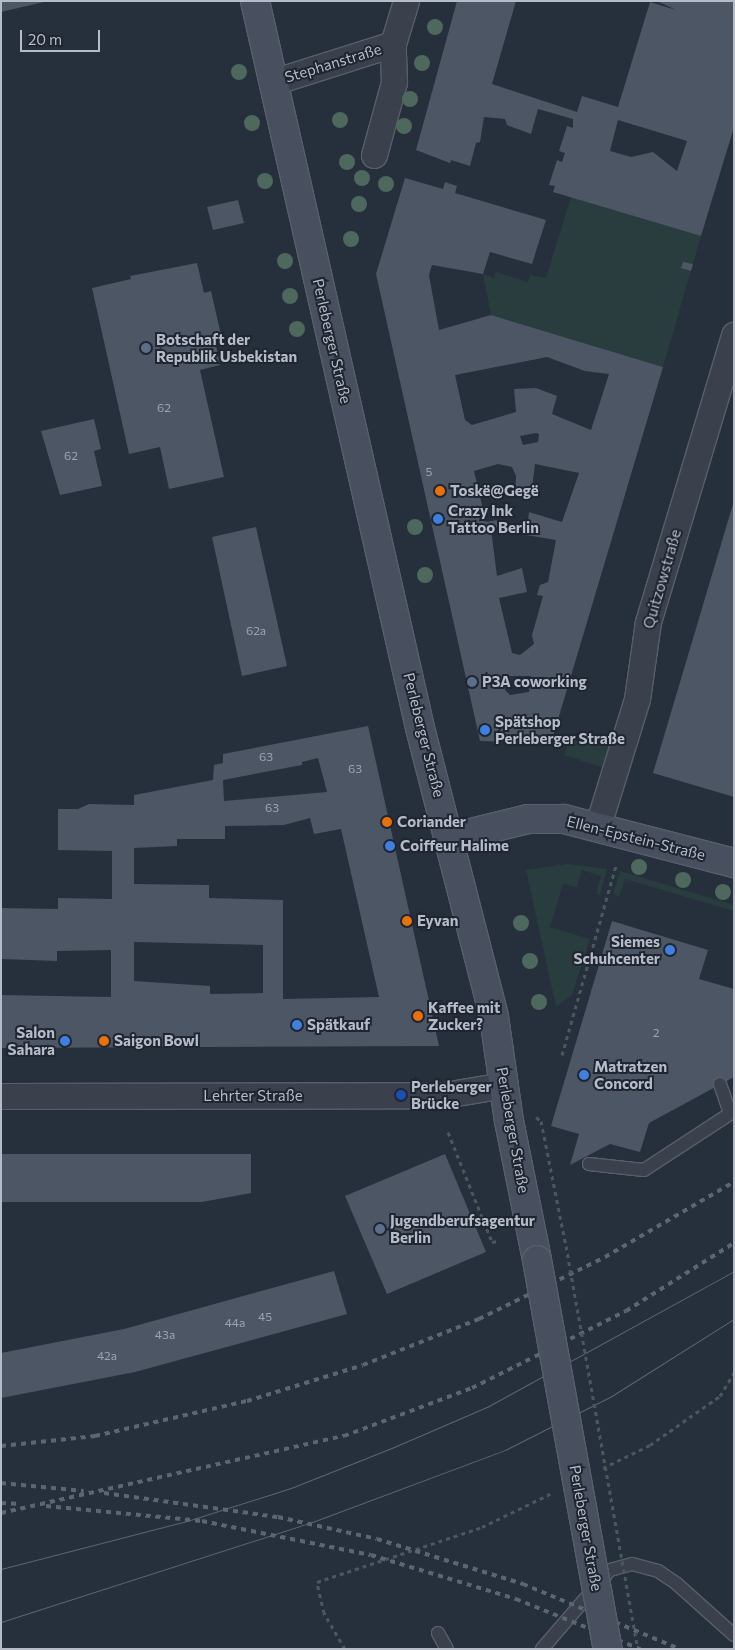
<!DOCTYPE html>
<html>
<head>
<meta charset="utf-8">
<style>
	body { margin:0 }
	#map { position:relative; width:735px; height:1650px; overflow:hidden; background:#262f3c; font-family:Commissioner,sans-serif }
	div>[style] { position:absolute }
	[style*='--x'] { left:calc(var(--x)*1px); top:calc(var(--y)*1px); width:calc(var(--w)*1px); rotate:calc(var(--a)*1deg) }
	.green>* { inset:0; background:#293c3e }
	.building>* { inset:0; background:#4c5664 }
	.path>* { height:3px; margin-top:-1.5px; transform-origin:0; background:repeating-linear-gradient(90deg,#48595c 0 4px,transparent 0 8px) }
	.roads { filter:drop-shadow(1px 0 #585f6a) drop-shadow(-1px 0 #585f6a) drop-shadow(0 1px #585f6a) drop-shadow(0 -1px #585f6a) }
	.service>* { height:12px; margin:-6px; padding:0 6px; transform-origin:6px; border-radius:6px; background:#3a414c }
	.minor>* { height:25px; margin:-12.5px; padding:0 12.5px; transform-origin:12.5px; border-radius:12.5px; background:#3a414c }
	.secondary>* { height:28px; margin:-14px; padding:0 14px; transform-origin:14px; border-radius:14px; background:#48505f }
	.tram>* { height:1px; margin:-0.5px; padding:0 0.5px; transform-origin:0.5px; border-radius:0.5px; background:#5c6573 }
	.rail>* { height:4px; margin-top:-2px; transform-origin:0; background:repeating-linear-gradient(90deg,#5c6573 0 5px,transparent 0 10px) }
	.path-bridge>* { height:3px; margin-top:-1.5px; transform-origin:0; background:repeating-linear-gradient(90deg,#48595c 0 4px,transparent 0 8px) }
	.bridges { filter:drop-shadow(1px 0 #585f6a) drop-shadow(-1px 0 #585f6a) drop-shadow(0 1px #585f6a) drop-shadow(0 -1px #585f6a) }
	.secondary-bridge>* { height:28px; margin:-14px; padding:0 14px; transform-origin:14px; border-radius:14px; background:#48505f }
	.trees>* { width:16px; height:16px; margin:-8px; border-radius:50%; background:#4e685d }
	.dots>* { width:14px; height:14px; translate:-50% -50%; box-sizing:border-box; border:2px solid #1f2631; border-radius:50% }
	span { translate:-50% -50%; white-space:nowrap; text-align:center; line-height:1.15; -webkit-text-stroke:4px #1f2631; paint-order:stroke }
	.number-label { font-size:12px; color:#9ba2ae }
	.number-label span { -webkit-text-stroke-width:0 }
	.street-label { font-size:15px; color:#b5bcc7 }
	.poi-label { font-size:15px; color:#b5bcc7; font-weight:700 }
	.left { translate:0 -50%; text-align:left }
	.right { translate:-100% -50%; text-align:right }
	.frame { position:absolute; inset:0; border:2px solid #b5bcc7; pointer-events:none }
	.scale { position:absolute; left:20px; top:30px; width:80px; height:22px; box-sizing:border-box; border:2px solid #b5bcc7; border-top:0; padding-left:6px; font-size:15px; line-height:18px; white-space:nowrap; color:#b5bcc7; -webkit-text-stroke:4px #1f2631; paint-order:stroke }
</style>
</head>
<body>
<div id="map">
	<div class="green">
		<div style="clip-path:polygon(571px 197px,701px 236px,663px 367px,491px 315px,483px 274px,494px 278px,496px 272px,528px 282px,530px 275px,546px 278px)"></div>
		<div style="clip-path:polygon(570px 734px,610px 746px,604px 768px,564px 755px)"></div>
		<div style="clip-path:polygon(567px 864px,607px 869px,600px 895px,596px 894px,601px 876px,582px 870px,577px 887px,563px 884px,550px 927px,590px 939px,572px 995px,556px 1007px,526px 870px)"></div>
		<div style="clip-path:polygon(620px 871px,734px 905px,734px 911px,625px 879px,619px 897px,613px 894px)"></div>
	</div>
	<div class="building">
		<div style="clip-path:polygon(1px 1px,44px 1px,44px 2px,1px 12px)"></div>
		<div style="clip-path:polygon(evenodd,457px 1px,516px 1px,492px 84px,577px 112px,582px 96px,618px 107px,650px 2px,676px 10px,657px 1px,734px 1px,734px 127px,701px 236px,553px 192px,555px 186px,549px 185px,557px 160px,562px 162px,565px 153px,559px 151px,567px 126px,573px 128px,573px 119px,538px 109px,531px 134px,507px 125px,505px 119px,484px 117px,480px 142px,476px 143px,470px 166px,451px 160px,450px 163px,416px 150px,457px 1px,618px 120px,687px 141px,677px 171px,653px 152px,631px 157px,610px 151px,618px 120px)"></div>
		<div style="clip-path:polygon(evenodd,405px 178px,443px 189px,445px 182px,457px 186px,455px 193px,546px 220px,532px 264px,490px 252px,483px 274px,432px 265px,429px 275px,439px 330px,491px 315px,663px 367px,551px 743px,480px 741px,376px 274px,405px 178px,547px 357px,585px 371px,609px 374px,591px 430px,552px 414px,557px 396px,536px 388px,514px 389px,516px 412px,472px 425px,465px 420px,455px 375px,547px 357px,405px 178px,536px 433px,539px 434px,538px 442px,523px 445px,520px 436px,536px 433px,405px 178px,498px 464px,512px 467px,516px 476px,515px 494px,531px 497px,535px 464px,579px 473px,562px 522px,529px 512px,526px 535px,556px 540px,548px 582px,540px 585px,537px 595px,543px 596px,532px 635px,534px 644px,520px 655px,512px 653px,499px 598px,527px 592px,522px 568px,497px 576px,491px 529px,499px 527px,498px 520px,486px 522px,474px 471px,498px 464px,405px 178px,506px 676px,531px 676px,529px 692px,510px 695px,505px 690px,506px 676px)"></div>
		<div style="clip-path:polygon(238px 200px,244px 223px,213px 230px,207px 207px)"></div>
		<div style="clip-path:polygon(683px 262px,693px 264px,691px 271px,681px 268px)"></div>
		<div style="clip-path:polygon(197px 263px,204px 293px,211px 291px,221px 335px,214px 336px,220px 365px,200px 370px,224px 477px,169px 489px,160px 447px,129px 454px,92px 288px,131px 279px,130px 276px)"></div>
		<div style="clip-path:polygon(94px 419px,101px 449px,94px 451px,102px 486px,60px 495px,41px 431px)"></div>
		<div style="clip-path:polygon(733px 504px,734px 504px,734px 797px,653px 773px)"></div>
		<div style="clip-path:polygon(256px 527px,287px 666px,242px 676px,212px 537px)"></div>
		<div style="clip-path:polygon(evenodd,368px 726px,439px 1046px,1px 1048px,1px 995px,111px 997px,111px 950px,57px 951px,57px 961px,1px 959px,1px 908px,58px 909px,58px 898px,112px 899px,112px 851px,58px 850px,58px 809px,78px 809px,89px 804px,134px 805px,134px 795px,213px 780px,214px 765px,223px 763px,223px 754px,368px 726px,318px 758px,327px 792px,224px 801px,223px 780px,302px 765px,302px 762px,318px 758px,368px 726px,310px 818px,314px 834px,341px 829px,379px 997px,283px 999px,283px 900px,209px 898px,209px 885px,134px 884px,134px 848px,177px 846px,177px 839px,225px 839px,225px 826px,284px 825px,310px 818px,368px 726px,134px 942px,263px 945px,263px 993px,210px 994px,210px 986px,134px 981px,134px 942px)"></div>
		<div style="clip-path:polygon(612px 921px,708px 950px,699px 979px,734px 989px,734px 1077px,649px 1123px,640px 1152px,610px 1144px,570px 1165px,579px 1134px,551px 1126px)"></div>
		<div style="clip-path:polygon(1px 1154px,251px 1154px,251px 1193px,202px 1202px,1px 1202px)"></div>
		<div style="clip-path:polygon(445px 1154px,486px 1252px,387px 1294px,345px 1196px)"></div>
		<div style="clip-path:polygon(334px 1271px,347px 1314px,135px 1372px,1px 1398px,1px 1353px,124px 1329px)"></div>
	</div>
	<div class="path">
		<div style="--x:440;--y:1010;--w:8;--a:-14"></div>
		<div style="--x:562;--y:1055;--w:198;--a:-74.1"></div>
		<div style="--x:536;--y:1117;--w:6;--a:39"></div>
		<div style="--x:541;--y:1121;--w:127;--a:78.7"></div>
		<div style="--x:448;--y:1132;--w:118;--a:68.2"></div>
		<div style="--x:492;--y:1242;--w:6;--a:-9"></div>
		<div style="--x:603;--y:1468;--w:52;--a:-26.1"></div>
		<div style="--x:650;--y:1445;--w:85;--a:-35"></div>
		<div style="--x:720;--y:1396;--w:27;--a:-59"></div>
		<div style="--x:345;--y:1649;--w:42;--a:-120.3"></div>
		<div style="--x:324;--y:1613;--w:32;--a:-103"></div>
		<div style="--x:317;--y:1582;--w:174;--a:-18.4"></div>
		<div style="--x:482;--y:1527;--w:78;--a:-25.9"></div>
	</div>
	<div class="roads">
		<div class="service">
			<div style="--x:720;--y:1084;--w:31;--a:71"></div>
			<div style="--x:589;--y:1164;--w:55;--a:6.2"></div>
			<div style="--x:644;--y:1170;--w:108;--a:-33.2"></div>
			<div style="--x:438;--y:1633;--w:18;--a:61"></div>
			<div style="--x:542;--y:1649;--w:104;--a:-49.3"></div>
			<div style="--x:610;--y:1570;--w:23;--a:-15"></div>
			<div style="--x:632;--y:1564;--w:27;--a:15"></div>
			<div style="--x:658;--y:1571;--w:23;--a:34"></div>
			<div style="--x:677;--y:1584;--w:76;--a:41.8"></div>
		</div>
		<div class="minor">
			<div style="--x:273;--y:82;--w:126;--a:-17.6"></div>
			<div style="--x:374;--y:155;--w:76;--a:-74.7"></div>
			<div style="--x:394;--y:82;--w:38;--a:-92"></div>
			<div style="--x:393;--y:44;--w:45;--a:-73.2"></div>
			<div style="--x:598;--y:825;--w:132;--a:-72.8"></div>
			<div style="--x:637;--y:699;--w:78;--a:-81.9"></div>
			<div style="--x:648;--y:622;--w:300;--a:-73.3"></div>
			<div style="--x:1;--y:1096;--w:443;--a:-0.1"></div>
			<div style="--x:444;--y:1095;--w:61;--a:-9.5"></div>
		</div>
		<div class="secondary">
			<div style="--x:255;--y:1;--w:745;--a:77.21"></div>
			<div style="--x:420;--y:728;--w:298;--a:75.6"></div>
			<div style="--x:494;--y:1017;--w:105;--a:81.8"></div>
			<div style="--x:509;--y:1121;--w:142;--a:78.6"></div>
			<div style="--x:450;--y:838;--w:80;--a:-13.7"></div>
			<div style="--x:528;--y:819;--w:36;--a:0"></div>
			<div style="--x:564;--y:819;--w:176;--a:14.5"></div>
		</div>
	</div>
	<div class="tram">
		<div style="--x:1;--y:1569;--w:192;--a:-14.5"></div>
		<div style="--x:187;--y:1521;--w:109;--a:-17.6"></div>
		<div style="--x:291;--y:1488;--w:111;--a:-21.7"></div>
		<div style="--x:394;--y:1447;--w:101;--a:-23.3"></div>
		<div style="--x:487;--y:1407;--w:282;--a:-28.8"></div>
		<div style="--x:1;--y:1622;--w:321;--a:-17.8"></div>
		<div style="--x:307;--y:1524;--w:211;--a:-20.5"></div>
		<div style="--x:505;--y:1450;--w:118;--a:-26.8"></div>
		<div style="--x:610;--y:1397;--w:146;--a:-32.2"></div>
	</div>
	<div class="rail">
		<div style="--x:1;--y:1446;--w:95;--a:-6.1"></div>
		<div style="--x:95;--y:1436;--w:156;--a:-13"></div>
		<div style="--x:247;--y:1401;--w:121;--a:-17.2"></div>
		<div style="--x:363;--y:1365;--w:125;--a:-21.6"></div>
		<div style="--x:479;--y:1319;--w:140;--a:-26.2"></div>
		<div style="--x:605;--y:1257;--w:149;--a:-30.2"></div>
		<div style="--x:1;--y:1483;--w:83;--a:5.5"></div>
		<div style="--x:104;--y:1493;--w:176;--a:7.9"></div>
		<div style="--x:278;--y:1517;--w:101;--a:12.5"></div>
		<div style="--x:377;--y:1539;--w:153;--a:17.1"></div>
		<div style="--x:523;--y:1584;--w:170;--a:22.5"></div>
		<div style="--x:1;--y:1503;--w:20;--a:3"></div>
		<div style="--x:46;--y:1506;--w:157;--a:5.5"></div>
		<div style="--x:202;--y:1521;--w:172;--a:11.4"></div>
		<div style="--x:371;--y:1555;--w:152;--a:16.9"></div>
		<div style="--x:516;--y:1599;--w:134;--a:22"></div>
		<div style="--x:1;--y:1513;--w:352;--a:-12.7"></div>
		<div style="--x:344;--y:1436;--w:137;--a:-20.6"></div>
		<div style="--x:472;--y:1388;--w:172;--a:-26.6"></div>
		<div style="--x:626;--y:1311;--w:128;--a:-32.2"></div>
	</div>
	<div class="path-bridge">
		<div style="--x:566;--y:1246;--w:409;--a:79.9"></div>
	</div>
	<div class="bridges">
		<div class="secondary-bridge">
			<div style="--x:537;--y:1260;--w:395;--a:79.7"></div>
		</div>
	</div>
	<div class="trees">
		<div style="left:435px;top:27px"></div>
		<div style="left:422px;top:63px"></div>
		<div style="left:239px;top:72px"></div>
		<div style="left:410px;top:99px"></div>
		<div style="left:340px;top:120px"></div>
		<div style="left:252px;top:123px"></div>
		<div style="left:404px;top:126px"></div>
		<div style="left:347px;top:162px"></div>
		<div style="left:362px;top:178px"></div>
		<div style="left:265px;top:181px"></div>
		<div style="left:386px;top:184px"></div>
		<div style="left:359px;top:204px"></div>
		<div style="left:351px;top:239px"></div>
		<div style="left:285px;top:261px"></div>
		<div style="left:290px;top:296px"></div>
		<div style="left:297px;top:329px"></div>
		<div style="left:415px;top:527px"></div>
		<div style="left:425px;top:575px"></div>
		<div style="left:639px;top:867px"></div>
		<div style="left:683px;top:880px"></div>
		<div style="left:723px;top:892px"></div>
		<div style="left:521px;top:923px"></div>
		<div style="left:530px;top:961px"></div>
		<div style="left:539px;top:1002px"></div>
	</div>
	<div class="dots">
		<div style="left:146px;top:348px;background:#5c6f8a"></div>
		<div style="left:440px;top:491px;background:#e8710a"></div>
		<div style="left:438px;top:519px;background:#3f7fe0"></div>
		<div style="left:472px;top:682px;background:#5c6f8a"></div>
		<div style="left:485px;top:730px;background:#3f7fe0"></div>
		<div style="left:387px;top:822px;background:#e8710a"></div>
		<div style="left:390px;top:846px;background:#3f7fe0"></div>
		<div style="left:407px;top:921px;background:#e8710a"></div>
		<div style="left:670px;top:950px;background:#3f7fe0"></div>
		<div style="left:418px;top:1016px;background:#e8710a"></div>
		<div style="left:297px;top:1025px;background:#3f7fe0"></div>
		<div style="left:65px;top:1041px;background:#3f7fe0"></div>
		<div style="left:104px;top:1041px;background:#e8710a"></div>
		<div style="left:584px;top:1075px;background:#3f7fe0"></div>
		<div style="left:401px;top:1095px;background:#1a4fb4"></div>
		<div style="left:380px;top:1229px;background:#5c6f8a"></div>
	</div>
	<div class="number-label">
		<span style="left:164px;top:408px">62</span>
		<span style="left:71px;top:456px">62</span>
		<span style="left:429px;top:472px">5</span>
		<span style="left:256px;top:631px">62a</span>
		<span style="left:266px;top:757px">63</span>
		<span style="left:355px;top:769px">63</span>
		<span style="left:272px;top:808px">63</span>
		<span style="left:656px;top:1033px">2</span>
		<span style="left:265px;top:1317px">45</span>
		<span style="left:235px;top:1323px">44a</span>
		<span style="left:165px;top:1335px">43a</span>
		<span style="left:107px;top:1356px">42a</span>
	</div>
	<div class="street-label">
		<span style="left:333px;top:63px;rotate:-17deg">Stephanstraße</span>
		<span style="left:332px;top:341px;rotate:77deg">Perleberger Straße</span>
		<span style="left:662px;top:579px;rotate:-74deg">Quitzowstraße</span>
		<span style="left:424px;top:735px;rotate:76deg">Perleberger Straße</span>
		<span style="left:636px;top:838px;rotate:14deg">Ellen-Epstein-Straße</span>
		<span style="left:253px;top:1096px">Lehrter Straße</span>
		<span style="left:513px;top:1130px;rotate:80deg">Perleberger Straße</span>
		<span style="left:586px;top:1528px;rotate:80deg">Perleberger Straße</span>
	</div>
	<div class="poi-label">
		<span class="left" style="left:156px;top:348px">Botschaft der<br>Republik Usbekistan</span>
		<span class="left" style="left:450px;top:491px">Toskë@Gegë</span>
		<span class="left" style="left:448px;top:519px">Crazy Ink<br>Tattoo Berlin</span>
		<span class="left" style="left:482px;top:682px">P3A coworking</span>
		<span class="left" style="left:495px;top:730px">Spätshop<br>Perleberger Straße</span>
		<span class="left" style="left:397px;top:822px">Coriander</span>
		<span class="left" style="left:400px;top:846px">Coiffeur Halime</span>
		<span class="left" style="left:417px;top:921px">Eyvan</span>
		<span class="right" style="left:660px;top:950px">Siemes<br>Schuhcenter</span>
		<span class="left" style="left:428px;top:1016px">Kaffee mit<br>Zucker?</span>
		<span class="left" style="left:307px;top:1025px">Spätkauf</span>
		<span class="right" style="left:55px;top:1041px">Salon<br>Sahara</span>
		<span class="left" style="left:114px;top:1041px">Saigon Bowl</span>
		<span class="left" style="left:594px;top:1075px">Matratzen<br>Concord</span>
		<span class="left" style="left:411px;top:1095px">Perleberger<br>Brücke</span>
		<span class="left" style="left:390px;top:1229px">Jugendberufsagentur<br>Berlin</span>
	</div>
	<div class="frame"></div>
	<div class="scale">20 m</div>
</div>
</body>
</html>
